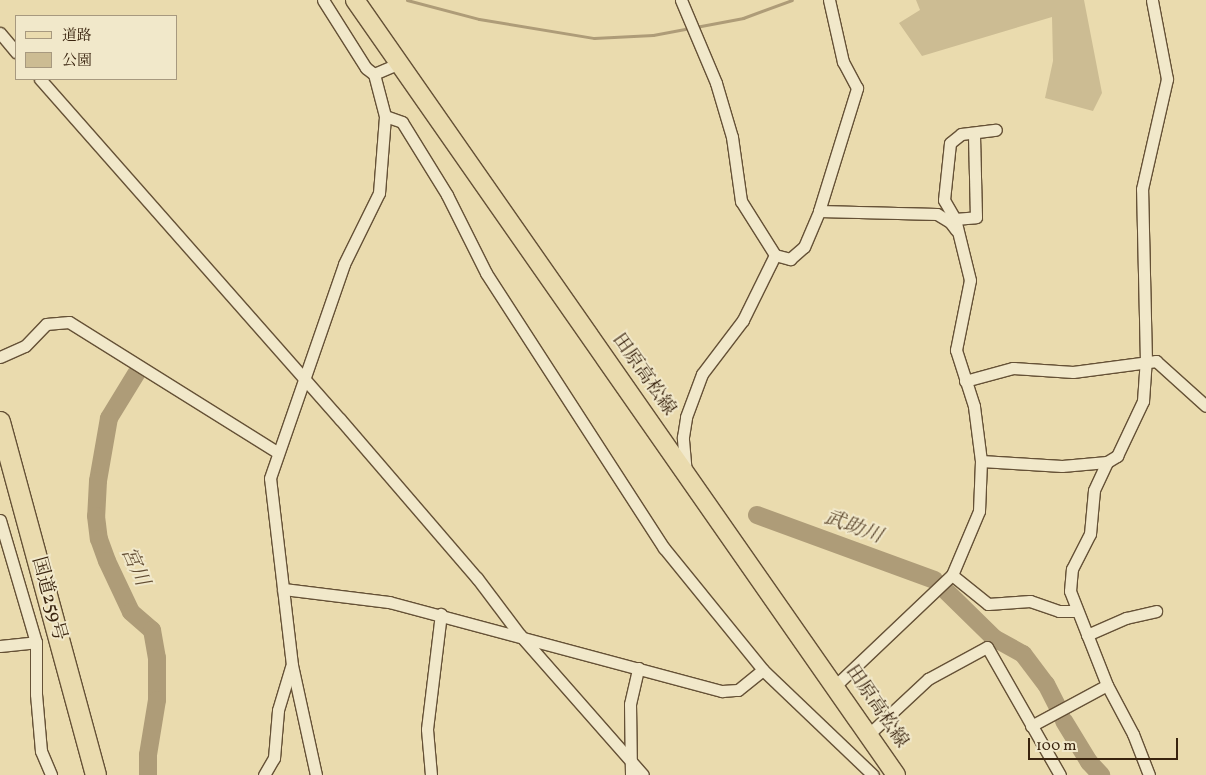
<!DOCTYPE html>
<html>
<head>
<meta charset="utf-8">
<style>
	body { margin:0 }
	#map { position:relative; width:1206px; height:775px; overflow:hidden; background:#eadbae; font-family:Vollkorn,"Noto Serif JP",serif }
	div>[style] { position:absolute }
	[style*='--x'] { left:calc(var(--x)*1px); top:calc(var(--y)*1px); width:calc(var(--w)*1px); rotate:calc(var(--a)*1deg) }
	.green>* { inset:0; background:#ccbc93 }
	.stream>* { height:3px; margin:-1.5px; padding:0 1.5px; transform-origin:1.5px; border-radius:1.5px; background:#ae9c78 }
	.river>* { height:18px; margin:-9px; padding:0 9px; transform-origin:9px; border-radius:9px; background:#ae9c78 }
	.roads { filter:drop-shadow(1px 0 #655136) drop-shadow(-1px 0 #655136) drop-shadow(0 1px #655136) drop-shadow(0 -1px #655136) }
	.street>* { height:11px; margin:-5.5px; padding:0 5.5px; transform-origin:5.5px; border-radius:5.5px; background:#f1e8ca }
	.primary>* { height:18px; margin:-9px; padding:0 9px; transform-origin:9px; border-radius:9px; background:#eadbae }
	.highway>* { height:20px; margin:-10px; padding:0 10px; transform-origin:10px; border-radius:10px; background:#eadbae }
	span { translate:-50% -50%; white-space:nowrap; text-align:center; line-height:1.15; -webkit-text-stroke:4px #f1e8ca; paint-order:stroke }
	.street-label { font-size:19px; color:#39230e }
	.water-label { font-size:20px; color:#624d33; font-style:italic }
	.legend { position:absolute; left:15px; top:15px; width:162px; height:65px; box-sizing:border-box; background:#f1e8ca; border:1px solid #a7997f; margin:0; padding:6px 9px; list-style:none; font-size:15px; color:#39230e }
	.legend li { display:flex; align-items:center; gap:10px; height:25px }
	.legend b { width:25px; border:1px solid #a7997f }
	.scale { position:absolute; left:1028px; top:738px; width:150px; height:22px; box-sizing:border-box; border:2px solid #39230e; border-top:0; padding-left:6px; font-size:15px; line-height:18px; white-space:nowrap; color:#39230e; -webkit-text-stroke:4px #f1e8ca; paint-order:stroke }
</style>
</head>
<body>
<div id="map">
	<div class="green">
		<div style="clip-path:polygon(916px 0,1084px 0,1102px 93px,1093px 111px,1045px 98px,1053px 61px,1052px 17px,922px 56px,899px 23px,920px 10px)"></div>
	</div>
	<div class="stream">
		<div style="--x:407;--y:0;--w:74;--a:14.8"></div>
		<div style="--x:479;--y:19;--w:117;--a:9.4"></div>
		<div style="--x:594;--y:38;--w:59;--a:-2.9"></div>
		<div style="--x:653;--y:35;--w:92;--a:-10.7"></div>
		<div style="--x:743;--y:18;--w:52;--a:-20.2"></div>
	</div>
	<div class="river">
		<div style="--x:136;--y:374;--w:52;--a:121.5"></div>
		<div style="--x:109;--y:418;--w:64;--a:99.9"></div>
		<div style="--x:98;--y:481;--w:35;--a:93"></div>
		<div style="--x:96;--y:516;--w:23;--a:83"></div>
		<div style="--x:99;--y:539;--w:23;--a:70"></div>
		<div style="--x:107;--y:561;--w:56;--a:64.8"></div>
		<div style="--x:131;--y:612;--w:28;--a:41"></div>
		<div style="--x:152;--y:630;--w:28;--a:80"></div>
		<div style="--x:157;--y:658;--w:42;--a:90"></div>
		<div style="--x:157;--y:700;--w:56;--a:99.3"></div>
		<div style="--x:148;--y:755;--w:20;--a:90"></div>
		<div style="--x:757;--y:515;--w:189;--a:20.1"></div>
		<div style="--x:944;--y:589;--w:70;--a:44.4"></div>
		<div style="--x:994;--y:638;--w:33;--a:29"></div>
		<div style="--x:1023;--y:654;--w:38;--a:53"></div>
		<div style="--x:1046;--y:684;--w:25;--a:63"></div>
		<div style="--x:1064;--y:721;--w:48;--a:58.6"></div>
		<div style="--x:1089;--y:762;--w:18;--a:47"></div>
	</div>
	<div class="roads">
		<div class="street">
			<div style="--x:323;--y:0;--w:80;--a:57.7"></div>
			<div style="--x:366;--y:68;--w:10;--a:37"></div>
			<div style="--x:681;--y:0;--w:90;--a:67.1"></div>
			<div style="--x:716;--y:83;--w:56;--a:73.5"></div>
			<div style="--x:732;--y:137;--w:65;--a:82"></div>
			<div style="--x:741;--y:201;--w:64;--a:57.8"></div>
			<div style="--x:775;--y:255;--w:16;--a:15"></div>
			<div style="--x:790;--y:259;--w:18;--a:-41"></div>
			<div style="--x:804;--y:247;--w:39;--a:-67"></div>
			<div style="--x:819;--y:211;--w:129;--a:-72.8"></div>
			<div style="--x:857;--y:88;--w:30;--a:-118"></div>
			<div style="--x:843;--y:62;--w:64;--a:-102.7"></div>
			<div style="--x:0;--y:33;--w:25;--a:50"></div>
			<div style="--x:40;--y:79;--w:453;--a:48.6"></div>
			<div style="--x:340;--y:419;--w:210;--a:49.3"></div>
			<div style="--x:477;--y:578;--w:71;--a:53"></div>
			<div style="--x:520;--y:635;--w:186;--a:48.7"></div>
			<div style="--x:385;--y:116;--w:18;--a:19"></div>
			<div style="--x:402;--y:122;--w:86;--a:58.3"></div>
			<div style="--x:447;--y:195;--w:87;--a:63.4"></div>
			<div style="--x:486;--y:273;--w:328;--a:57.1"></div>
			<div style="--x:664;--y:548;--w:157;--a:50.9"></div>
			<div style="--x:763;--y:670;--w:152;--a:43.7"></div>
			<div style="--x:819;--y:211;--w:118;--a:1.5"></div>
			<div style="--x:937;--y:214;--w:15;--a:32"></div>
			<div style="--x:950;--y:222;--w:10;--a:53"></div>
			<div style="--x:955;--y:219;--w:21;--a:-5"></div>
			<div style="--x:976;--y:217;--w:84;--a:-91.4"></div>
			<div style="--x:0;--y:357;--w:27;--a:-24"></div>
			<div style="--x:25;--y:346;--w:30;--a:-46"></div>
			<div style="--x:46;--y:324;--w:23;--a:-5"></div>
			<div style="--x:69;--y:322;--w:245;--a:32"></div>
			<div style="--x:965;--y:381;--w:50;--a:-15.2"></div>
			<div style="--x:1013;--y:368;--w:60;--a:3.8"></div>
			<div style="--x:1073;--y:372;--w:84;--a:-7.5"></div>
			<div style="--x:1156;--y:361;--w:67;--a:42"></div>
			<div style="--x:981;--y:461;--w:81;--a:3.5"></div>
			<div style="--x:1062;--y:466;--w:45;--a:-5.1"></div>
			<div style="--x:686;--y:474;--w:37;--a:-95"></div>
			<div style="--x:683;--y:437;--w:20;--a:-81"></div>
			<div style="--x:686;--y:417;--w:46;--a:-69.6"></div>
			<div style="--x:702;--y:374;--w:68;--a:-52.8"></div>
			<div style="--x:743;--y:320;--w:72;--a:-63.8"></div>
			<div style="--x:0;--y:520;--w:127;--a:73.6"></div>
			<div style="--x:36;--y:642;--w:52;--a:90"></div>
			<div style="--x:36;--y:694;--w:57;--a:85"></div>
			<div style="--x:41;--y:751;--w:26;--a:67"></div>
			<div style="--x:952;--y:575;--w:46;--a:38.9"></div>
			<div style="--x:988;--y:604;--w:42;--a:-4.1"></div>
			<div style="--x:1030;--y:601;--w:31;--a:19"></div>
			<div style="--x:1059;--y:611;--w:17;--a:0"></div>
			<div style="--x:283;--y:589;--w:107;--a:7"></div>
			<div style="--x:389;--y:602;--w:345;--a:15"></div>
			<div style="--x:722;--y:691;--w:16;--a:-4"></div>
			<div style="--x:738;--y:690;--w:32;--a:-39"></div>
			<div style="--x:1087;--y:635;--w:43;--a:-23.6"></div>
			<div style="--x:1126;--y:618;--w:31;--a:-13"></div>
			<div style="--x:0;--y:646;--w:36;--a:-6"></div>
			<div style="--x:836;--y:685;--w:160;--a:-43.5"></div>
			<div style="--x:952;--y:575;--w:69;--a:-67.1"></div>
			<div style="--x:979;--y:511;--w:50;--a:-87.7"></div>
			<div style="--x:981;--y:461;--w:55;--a:-97.3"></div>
			<div style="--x:974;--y:406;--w:59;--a:-107.8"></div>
			<div style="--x:956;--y:350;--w:71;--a:-78.7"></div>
			<div style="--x:970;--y:280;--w:63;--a:-103.8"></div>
			<div style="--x:955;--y:219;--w:22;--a:-120"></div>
			<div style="--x:944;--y:200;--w:57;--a:-84"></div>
			<div style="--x:950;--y:143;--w:14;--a:-39"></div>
			<div style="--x:961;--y:134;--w:35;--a:-7"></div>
			<div style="--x:1031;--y:726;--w:86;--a:-28.3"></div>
			<div style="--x:869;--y:734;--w:81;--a:-43"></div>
			<div style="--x:928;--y:679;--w:67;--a:-28.5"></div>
			<div style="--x:987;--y:647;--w:147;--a:60.3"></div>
			<div style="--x:264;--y:775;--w:20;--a:-60"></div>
			<div style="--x:274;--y:758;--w:48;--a:-85.2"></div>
			<div style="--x:278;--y:710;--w:45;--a:-73.2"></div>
			<div style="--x:316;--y:775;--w:113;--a:-102.3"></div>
			<div style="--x:292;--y:665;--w:188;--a:-96.7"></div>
			<div style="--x:270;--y:478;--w:226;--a:-70.9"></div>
			<div style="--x:344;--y:264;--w:79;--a:-63.8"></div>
			<div style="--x:379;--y:193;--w:77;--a:-85.5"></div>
			<div style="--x:385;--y:116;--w:43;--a:-104.7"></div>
			<div style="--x:374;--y:74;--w:28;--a:-23"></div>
			<div style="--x:431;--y:775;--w:46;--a:-95"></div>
			<div style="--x:427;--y:729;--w:116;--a:-83.1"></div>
			<div style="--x:631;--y:775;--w:71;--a:-90.8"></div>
			<div style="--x:630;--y:704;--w:37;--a:-77"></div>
			<div style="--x:1149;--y:775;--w:44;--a:-111.3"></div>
			<div style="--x:1133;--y:734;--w:55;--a:-118"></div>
			<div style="--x:1107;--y:685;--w:101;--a:-111.5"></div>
			<div style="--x:1070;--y:591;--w:22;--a:-85"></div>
			<div style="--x:1072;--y:569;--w:39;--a:-63"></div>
			<div style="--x:1090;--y:534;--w:44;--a:-84.8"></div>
			<div style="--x:1094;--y:490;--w:31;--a:-65"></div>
			<div style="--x:1107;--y:462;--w:12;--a:-31"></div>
			<div style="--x:1117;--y:456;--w:61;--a:-64.7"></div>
			<div style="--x:1143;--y:401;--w:39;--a:-86"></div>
			<div style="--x:1146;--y:362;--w:173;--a:-91.3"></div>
			<div style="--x:1142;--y:189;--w:113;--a:-77.2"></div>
			<div style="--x:1167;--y:79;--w:80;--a:-100.8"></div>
		</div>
		<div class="primary">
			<div style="--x:355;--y:0;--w:945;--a:55.08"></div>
		</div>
		<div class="highway">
			<div style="--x:0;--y:422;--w:366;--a:74.8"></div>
		</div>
	</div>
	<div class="street-label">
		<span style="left:643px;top:375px;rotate:55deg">田原高松線</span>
		<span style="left:48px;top:599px;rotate:75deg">国道259号</span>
		<span style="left:876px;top:707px;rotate:56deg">田原高松線</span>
	</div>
	<div class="water-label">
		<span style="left:853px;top:528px;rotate:20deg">武助川</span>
		<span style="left:134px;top:567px;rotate:66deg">宮川</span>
	</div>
	<ul class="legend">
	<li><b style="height:6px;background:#eadbae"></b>道路</li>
	<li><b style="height:14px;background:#ccbc93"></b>公園</li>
	</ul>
	<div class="scale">100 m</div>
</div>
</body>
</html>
